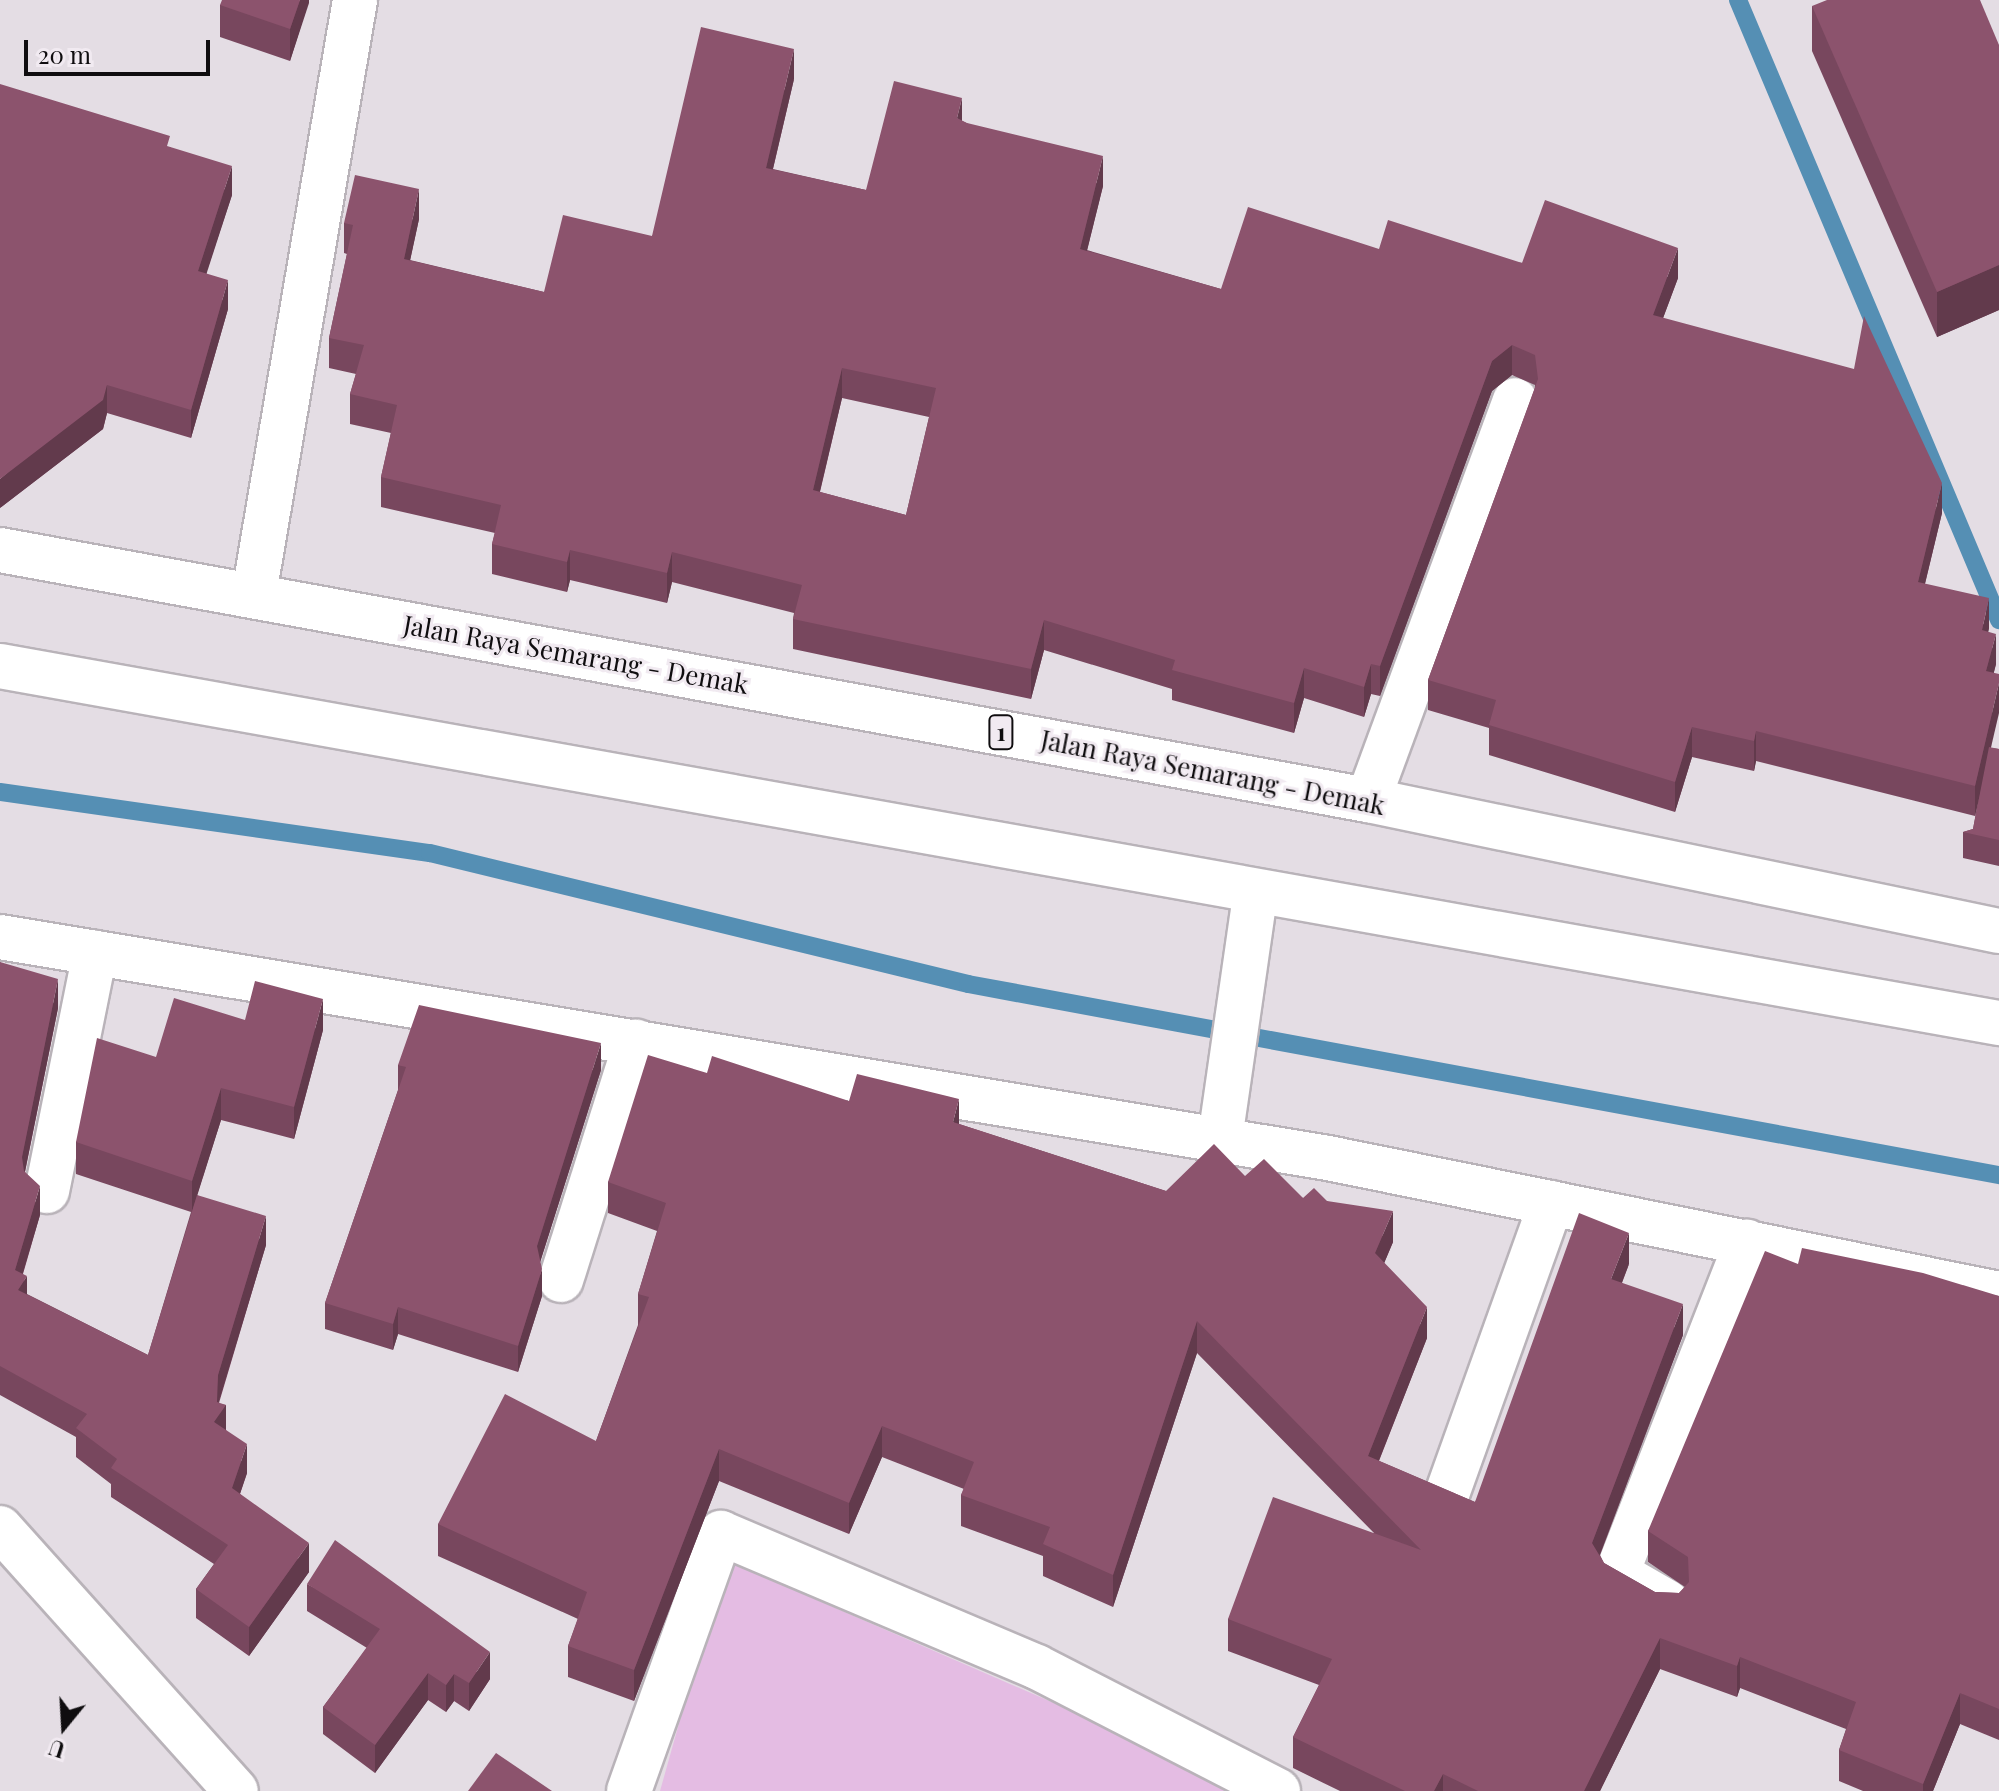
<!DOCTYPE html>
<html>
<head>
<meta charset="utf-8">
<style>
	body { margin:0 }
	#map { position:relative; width:1999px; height:1791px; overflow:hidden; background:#e4dde4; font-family:"Playfair Display",serif }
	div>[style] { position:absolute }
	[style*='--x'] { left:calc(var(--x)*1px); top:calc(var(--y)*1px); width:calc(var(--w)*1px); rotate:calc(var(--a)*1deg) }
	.green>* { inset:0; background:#e4bce3 }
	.stream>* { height:18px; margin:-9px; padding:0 9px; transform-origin:9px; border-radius:9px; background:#558fb4 }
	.roads { filter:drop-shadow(2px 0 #b9b3b9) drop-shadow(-2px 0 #b9b3b9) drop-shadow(0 2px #b9b3b9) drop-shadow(0 -2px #b9b3b9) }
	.minor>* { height:44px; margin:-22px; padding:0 22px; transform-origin:22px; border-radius:22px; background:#fff }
	.trunk>* { height:44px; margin:-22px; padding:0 22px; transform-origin:22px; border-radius:22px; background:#fff }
	.wall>* { inset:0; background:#78475e }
	.shaded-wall>* { inset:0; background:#623a4c }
	.building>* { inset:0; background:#8c536d }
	span { translate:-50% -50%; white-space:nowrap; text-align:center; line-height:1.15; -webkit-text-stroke:6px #f1eaf1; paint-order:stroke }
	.shield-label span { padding:2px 6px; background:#f1eaf1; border:2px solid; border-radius:6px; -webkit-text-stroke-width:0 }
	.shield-label { font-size:24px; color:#0f0d0f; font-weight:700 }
	.street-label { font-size:26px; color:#0f0d0f }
	.north { position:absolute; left:24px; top:1687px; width:80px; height:80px; -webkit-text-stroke:6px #f1eaf1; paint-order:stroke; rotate:198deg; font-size:22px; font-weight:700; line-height:32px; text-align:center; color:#0f0d0f }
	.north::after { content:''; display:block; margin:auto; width:28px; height:36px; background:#0f0d0f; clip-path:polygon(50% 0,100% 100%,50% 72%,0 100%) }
	.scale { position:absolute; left:24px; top:40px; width:186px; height:36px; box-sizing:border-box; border:4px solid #0f0d0f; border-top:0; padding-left:10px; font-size:24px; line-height:28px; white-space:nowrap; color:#0f0d0f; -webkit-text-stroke:6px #f1eaf1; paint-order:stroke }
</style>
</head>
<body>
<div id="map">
	<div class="green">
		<div style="clip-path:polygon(725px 1560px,1256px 1791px,660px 1791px)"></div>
	</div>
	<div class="stream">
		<div style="--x:1738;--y:0;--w:673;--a:67.17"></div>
		<div style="--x:0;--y:792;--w:434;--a:8.1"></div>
		<div style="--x:430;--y:853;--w:554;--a:13.68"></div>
		<div style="--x:968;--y:984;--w:1049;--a:10.5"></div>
	</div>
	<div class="roads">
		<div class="minor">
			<div style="--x:254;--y:594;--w:603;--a:-80.35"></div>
			<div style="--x:1368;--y:800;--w:426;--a:-69.8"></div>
			<div style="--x:0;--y:937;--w:1346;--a:9.45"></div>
			<div style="--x:1328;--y:1158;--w:685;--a:11.46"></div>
			<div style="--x:1220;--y:1139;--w:246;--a:-81.8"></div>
			<div style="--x:47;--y:1191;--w:243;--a:-78.6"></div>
			<div style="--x:561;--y:1280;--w:250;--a:-72.5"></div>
			<div style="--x:1447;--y:1494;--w:309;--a:-70.3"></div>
			<div style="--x:0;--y:1528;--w:353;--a:48.1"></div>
			<div style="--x:1667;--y:1602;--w:58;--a:-149.9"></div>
			<div style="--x:1617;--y:1573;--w:356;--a:-68.6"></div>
			<div style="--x:629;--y:1791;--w:274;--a:-70.4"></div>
			<div style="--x:721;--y:1533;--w:343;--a:23"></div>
			<div style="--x:1037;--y:1667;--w:271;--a:27.2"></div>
		</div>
		<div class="trunk">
			<div style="--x:0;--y:550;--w:1391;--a:10.36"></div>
			<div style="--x:1368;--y:800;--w:644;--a:11.73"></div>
			<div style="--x:0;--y:666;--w:2031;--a:10.13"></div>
		</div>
	</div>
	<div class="wall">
		<div style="clip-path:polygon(309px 0,290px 61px,220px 37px,220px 5px)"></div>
		<div style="clip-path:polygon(1812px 6px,1999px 45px,1999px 310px,1937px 337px,1812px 51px)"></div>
		<div style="clip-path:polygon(evenodd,794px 79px,773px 169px,866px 190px,962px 121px,1103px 186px,1087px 250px,1221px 289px,1379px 249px,1678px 278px,1663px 318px,1942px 513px,1925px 584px,1989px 628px,1988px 632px,1996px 664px,1994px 672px,1991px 748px,1999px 749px,1999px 866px,1963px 858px,1963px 832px,1973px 829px,1979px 796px,1975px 816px,1756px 761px,1754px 771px,1692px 757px,1675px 812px,1489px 755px,1489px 728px,1428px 710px,1428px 680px,1535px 388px,1535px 385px,1512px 375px,1492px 391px,1380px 696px,1371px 694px,1364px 717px,1304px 698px,1294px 733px,1172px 700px,1172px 689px,1044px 650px,1031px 699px,793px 649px,793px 619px,794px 613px,672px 582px,667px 603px,570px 580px,567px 592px,492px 574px,492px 544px,495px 533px,381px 507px,381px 477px,391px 433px,350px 424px,350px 394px,356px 374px,329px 368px,329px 338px,347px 254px,344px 253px,344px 223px,419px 219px,410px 260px,544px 292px,652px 236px,794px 79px,842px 398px,929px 417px,906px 515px,820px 492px,842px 398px)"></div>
		<div style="clip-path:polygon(170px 147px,232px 195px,206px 273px,228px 309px,191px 438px,107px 413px,103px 429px,0 508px)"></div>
		<div style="clip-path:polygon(0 962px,58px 1008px,25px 1172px,40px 1215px,23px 1274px,27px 1294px,148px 1355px,191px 1212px,76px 1174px,76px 1142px,156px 1057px,245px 1020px,323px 1030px,294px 1139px,221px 1120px,197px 1195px,266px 1245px,219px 1403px,226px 1430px,247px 1473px,240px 1494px,309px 1572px,249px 1656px,196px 1618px,196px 1589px,214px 1564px,111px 1497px,111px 1484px,76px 1457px,76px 1437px,0 1395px)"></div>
		<div style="clip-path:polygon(398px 1065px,601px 1070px,540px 1262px,542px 1296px,518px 1372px,398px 1334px,393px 1350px,325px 1329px,325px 1303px,398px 1090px)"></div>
		<div style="clip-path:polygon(707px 1073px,959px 1124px,1166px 1191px,1245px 1176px,1303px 1198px,1327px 1201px,1393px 1242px,1384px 1263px,1427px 1338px,1379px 1461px,1475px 1502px,1629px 1264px,1622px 1283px,1683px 1335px,1600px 1555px,1604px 1563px,1655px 1592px,1679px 1593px,1685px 1587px,1648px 1562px,1648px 1531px,1798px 1264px,1999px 1296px,1999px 1740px,1960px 1724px,1933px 1791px,1863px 1791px,1839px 1781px,1839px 1750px,1846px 1729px,1740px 1688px,1737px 1697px,1660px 1669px,1600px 1791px,1340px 1791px,1293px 1768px,1293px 1737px,1319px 1685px,1228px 1651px,1228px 1619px,1374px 1533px,1197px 1353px,1113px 1607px,1043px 1576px,1043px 1556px,961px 1526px,961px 1495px,964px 1489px,882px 1457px,849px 1534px,719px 1481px,634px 1701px,568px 1677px,568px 1646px,578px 1619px,438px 1556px,438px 1524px,596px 1441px,638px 1325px,638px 1294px,657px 1231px,608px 1213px,608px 1182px)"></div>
		<div style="clip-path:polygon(307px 1584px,490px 1679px,469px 1711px,454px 1701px,446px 1712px,428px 1700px,375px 1773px,323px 1734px,323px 1707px,367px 1648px,307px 1611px)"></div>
	</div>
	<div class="shaded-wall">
		<div style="clip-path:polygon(300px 0,309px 0,309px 3px,290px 61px,290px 29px)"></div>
		<div style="clip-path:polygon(794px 49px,794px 79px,766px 198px,766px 168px)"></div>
		<div style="clip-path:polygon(962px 98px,962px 128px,957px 118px)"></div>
		<div style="clip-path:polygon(1103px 156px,1103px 186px,1080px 279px,1080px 249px)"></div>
		<div style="clip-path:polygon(232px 166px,232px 195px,198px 300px,198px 271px)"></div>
		<div style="clip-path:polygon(419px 189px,419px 219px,404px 289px,404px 259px)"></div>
		<div style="clip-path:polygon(1678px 248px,1678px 278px,1653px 345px,1653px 315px)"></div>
		<div style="clip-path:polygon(1999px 265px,1999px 310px,1937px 337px,1937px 292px)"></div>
		<div style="clip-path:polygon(228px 280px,228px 309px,191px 438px,191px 410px)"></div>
		<div style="clip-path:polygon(1512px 345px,1512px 375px,1492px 391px,1380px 696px,1380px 666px,1492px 361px)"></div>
		<div style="clip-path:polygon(842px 368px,842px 398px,813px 520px,813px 490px)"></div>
		<div style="clip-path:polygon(107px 385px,107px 413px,103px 429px,0 508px,0 479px)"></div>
		<div style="clip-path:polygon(1942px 483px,1942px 513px,1918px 612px,1918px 582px)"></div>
		<div style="clip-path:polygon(570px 550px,570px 580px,567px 592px,567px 562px)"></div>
		<div style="clip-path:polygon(672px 552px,672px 582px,667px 603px,667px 573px)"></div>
		<div style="clip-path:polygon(1989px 598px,1989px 628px,1982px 660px,1982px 630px)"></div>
		<div style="clip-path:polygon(1044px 620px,1044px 650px,1031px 699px,1031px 669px)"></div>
		<div style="clip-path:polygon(1996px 634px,1996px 664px,1986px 701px,1986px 671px)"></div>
		<div style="clip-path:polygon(1371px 664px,1371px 694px,1364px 717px,1364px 687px)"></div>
		<div style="clip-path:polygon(1304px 668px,1304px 698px,1294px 733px,1294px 703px)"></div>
		<div style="clip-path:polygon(1999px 683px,1999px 713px,1975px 816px,1975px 786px)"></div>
		<div style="clip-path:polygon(1692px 727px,1692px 757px,1675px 812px,1675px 782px)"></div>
		<div style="clip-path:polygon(1756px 731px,1756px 761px,1754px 771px,1754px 741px)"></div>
		<div style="clip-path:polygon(58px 979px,58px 1008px,22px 1186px,22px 1157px)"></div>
		<div style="clip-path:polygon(323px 999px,323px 1030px,294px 1139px,294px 1107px)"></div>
		<div style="clip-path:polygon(601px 1043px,601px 1070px,537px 1272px,537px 1246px)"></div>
		<div style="clip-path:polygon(221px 1088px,221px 1120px,192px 1212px,192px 1181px)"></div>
		<div style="clip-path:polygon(959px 1099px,959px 1130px,953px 1122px)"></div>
		<div style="clip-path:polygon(40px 1186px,40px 1215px,15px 1299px,15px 1270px)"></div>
		<div style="clip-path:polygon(1393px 1211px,1393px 1242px,1375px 1285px,1375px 1253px)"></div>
		<div style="clip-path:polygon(266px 1216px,266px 1245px,218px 1404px,226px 1405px,226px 1434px,214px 1422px,218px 1375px)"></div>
		<div style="clip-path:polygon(1629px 1233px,1629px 1264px,1611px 1310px,1611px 1279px)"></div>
		<div style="clip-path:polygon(542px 1269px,542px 1296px,518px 1372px,518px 1346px)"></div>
		<div style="clip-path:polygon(27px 1276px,27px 1305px,18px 1290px)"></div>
		<div style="clip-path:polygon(1683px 1304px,1683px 1335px,1592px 1575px,1592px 1543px)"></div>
		<div style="clip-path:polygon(398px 1307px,398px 1334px,393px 1350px,393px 1324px)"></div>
		<div style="clip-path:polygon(1427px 1307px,1427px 1338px,1368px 1488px,1368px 1456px)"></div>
		<div style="clip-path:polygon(1197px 1321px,1197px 1353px,1113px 1607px,1113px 1575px)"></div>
		<div style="clip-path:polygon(882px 1426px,882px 1457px,849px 1534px,849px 1503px)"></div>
		<div style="clip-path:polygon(247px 1444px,247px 1473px,232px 1517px,232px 1488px)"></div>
		<div style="clip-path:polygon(719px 1449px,719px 1481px,634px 1701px,634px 1670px)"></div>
		<div style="clip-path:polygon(309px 1543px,309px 1572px,249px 1656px,249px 1627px)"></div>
		<div style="clip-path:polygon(1660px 1638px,1660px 1669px,1600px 1791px,1584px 1791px)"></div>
		<div style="clip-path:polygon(490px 1652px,490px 1679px,469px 1711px,469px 1683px)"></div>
		<div style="clip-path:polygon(1740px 1657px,1740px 1688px,1737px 1697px,1737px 1666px)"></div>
		<div style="clip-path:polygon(428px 1673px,428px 1700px,375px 1773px,375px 1745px)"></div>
		<div style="clip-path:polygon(454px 1674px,454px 1701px,446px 1712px,446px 1685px)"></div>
		<div style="clip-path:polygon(1960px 1693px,1960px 1724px,1933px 1791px,1923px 1791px,1923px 1784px)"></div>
		<div style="clip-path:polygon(1443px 1774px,1443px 1791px,1434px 1791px)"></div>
	</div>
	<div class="building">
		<div style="clip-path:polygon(222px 0,300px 0,290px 29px,220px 5px)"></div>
		<div style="clip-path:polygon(1827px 0,1980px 0,1999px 45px,1999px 265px,1937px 292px,1812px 6px)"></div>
		<div style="clip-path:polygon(evenodd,701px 27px,794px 49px,766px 168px,866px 190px,894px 81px,962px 98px,957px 118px,967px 123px,1103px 156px,1080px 249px,1221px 289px,1248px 207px,1379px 249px,1388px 220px,1522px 263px,1545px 200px,1678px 248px,1653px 315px,1854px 369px,1864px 316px,1942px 483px,1918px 582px,1989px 598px,1982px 630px,1996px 634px,1986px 671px,1999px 674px,1999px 683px,1975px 786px,1756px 731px,1754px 741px,1692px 727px,1675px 782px,1489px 725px,1496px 700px,1428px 680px,1538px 379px,1535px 355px,1512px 345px,1492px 361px,1380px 666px,1371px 664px,1364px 687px,1304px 668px,1294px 703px,1172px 670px,1175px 660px,1044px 620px,1031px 669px,793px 619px,802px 585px,672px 552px,667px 573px,570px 550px,567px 562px,492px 544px,501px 505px,381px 477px,397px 405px,350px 394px,364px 345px,329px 338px,353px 225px,344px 223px,355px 175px,419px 189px,404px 259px,544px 292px,563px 215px,652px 236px,701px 27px,842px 368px,936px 388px,906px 515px,813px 490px,842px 368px)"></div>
		<div style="clip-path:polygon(0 84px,170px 136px,167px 146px,232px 166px,198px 271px,228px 280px,191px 410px,107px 385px,103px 400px,0 479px)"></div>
		<div style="clip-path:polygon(1989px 747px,1999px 749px,1999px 840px,1963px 832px,1973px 829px)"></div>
		<div style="clip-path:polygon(0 962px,58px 979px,22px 1157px,24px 1171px,40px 1186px,15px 1270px,27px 1276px,18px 1290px,148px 1355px,197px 1195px,266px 1216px,218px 1375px,217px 1402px,226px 1405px,214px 1422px,247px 1444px,232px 1488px,309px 1543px,249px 1627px,196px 1589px,228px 1545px,111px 1468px,117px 1459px,76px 1428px,87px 1414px,0 1366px)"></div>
		<div style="clip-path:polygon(255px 981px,323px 999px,294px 1107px,221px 1088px,192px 1181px,76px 1142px,97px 1038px,156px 1057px,174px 998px,245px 1020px)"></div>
		<div style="clip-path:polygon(419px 1005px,601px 1043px,537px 1246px,542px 1269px,518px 1346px,398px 1307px,393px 1324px,325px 1303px,406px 1067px,398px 1065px)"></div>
		<div style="clip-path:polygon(648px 1055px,707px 1073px,712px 1056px,849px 1101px,857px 1074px,959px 1099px,953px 1122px,1166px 1191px,1214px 1144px,1245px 1176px,1264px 1159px,1303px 1198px,1314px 1188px,1327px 1201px,1393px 1211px,1375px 1253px,1427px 1307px,1368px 1456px,1475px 1502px,1579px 1213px,1629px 1233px,1611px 1279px,1683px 1304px,1592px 1543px,1604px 1563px,1655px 1592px,1679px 1593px,1689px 1582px,1688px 1557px,1648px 1531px,1765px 1251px,1798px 1264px,1802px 1248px,1923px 1273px,1999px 1296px,1999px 1709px,1960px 1693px,1923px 1784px,1839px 1750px,1856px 1702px,1740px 1657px,1737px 1666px,1660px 1638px,1584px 1791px,1478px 1791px,1443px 1774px,1434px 1791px,1405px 1791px,1293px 1737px,1332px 1659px,1228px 1619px,1273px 1497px,1421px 1550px,1197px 1321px,1113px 1575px,1043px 1544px,1050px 1527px,961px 1495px,974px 1462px,882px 1426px,849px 1503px,719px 1449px,634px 1670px,568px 1646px,587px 1592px,438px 1524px,505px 1394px,596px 1441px,649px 1297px,638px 1294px,666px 1203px,608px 1182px)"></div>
		<div style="clip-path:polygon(335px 1540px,490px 1652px,469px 1683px,454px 1674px,446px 1685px,428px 1673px,375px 1745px,323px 1707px,380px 1629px,307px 1584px)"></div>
		<div style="clip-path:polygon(496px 1753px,552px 1791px,468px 1791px)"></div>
	</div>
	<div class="shield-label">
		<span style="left:1001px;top:732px">1</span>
	</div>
	<div class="street-label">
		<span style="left:576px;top:654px;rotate:10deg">Jalan Raya Semarang - Demak</span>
		<span style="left:1213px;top:772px;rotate:11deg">Jalan Raya Semarang - Demak</span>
	</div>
	<div class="north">U</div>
	<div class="scale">20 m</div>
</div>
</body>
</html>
